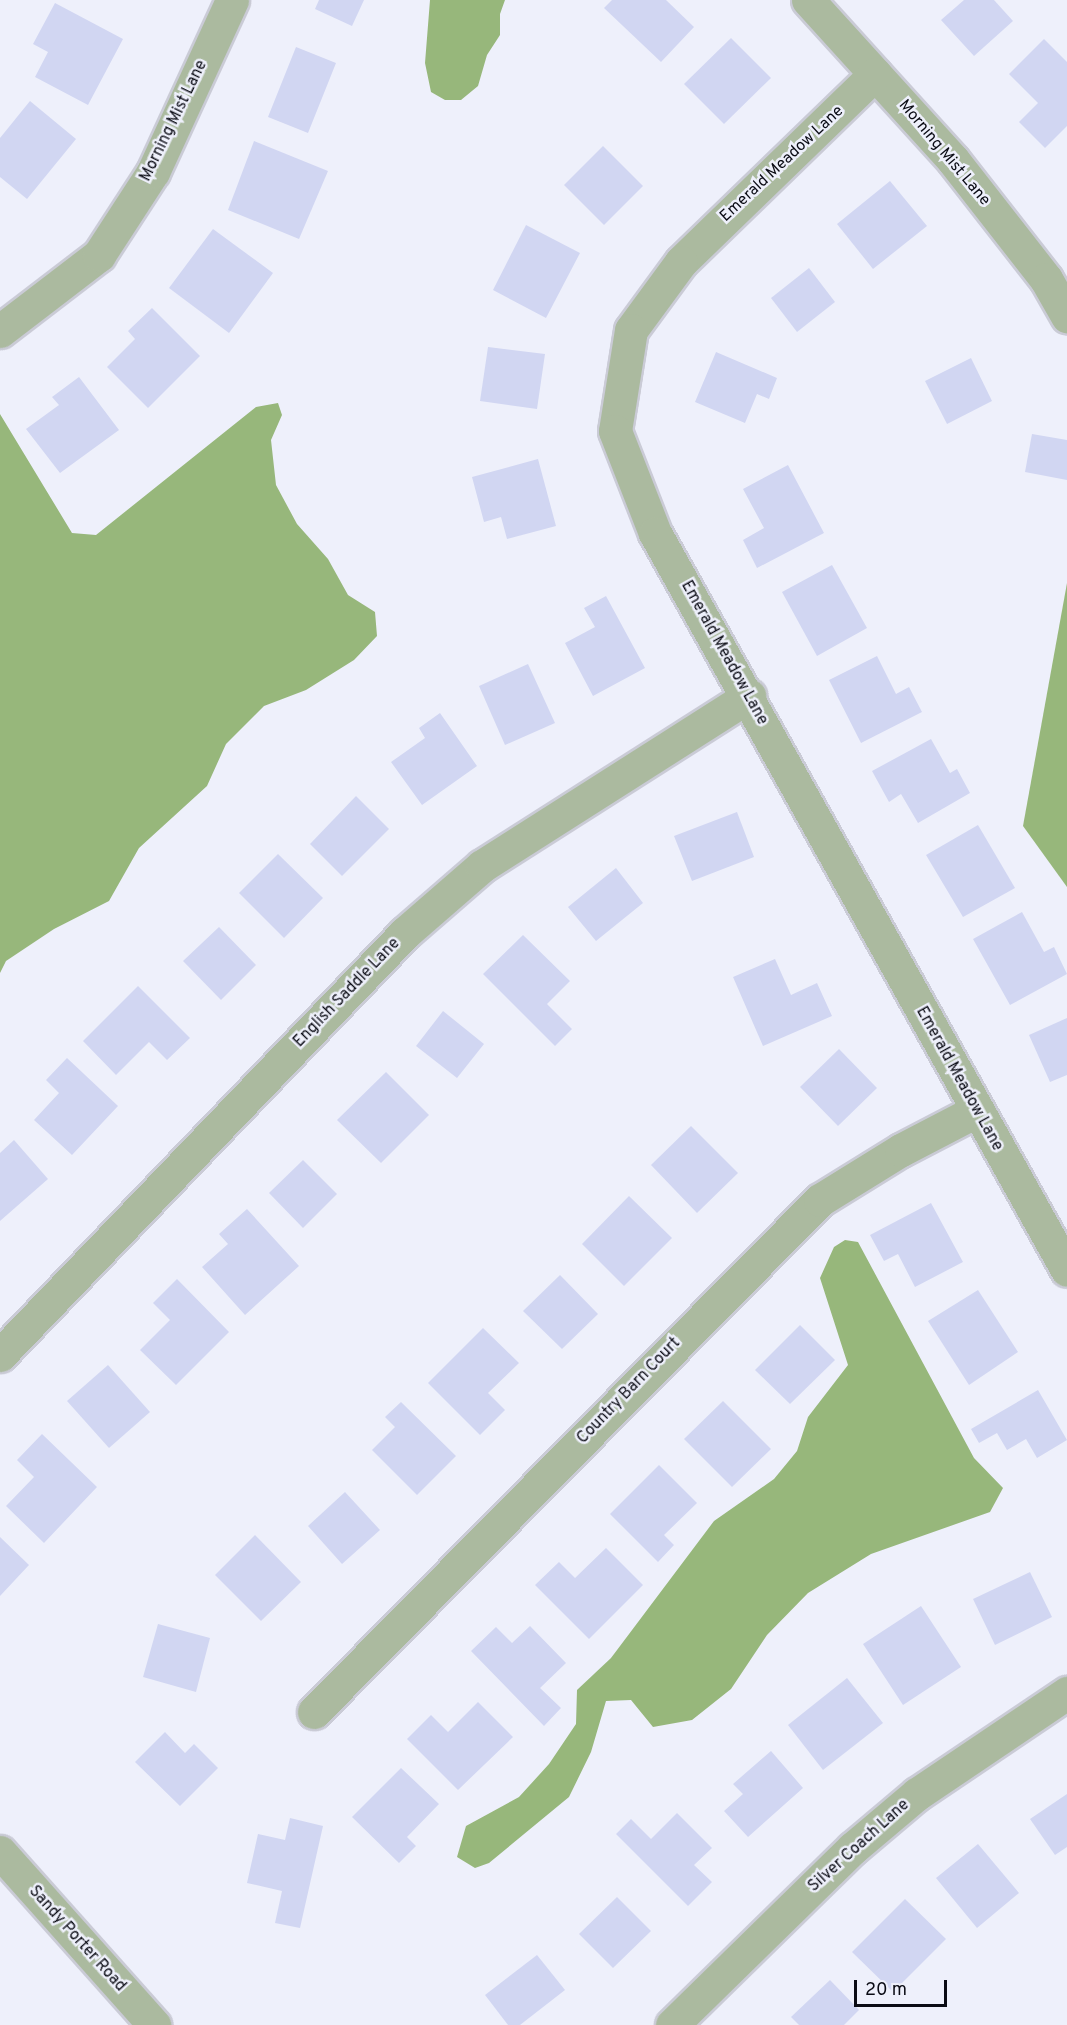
<!DOCTYPE html>
<html>
<head>
<meta charset="utf-8">
<style>
	body { margin:0 }
	#map { position:relative; width:1067px; height:2025px; overflow:hidden; background:#eef0fb; font-family:Overpass,sans-serif }
	div>[style] { position:absolute }
	[style*='--x'] { left:calc(var(--x)*1px); top:calc(var(--y)*1px); width:calc(var(--w)*1px); rotate:calc(var(--a)*1deg) }
	.forest>* { inset:0; background:#97b77b }
	.building>* { inset:0; background:#d1d6f2 }
	.roads { filter:drop-shadow(2px 0 #cacbd6) drop-shadow(-2px 0 #cacbd6) drop-shadow(0 2px #cacbd6) drop-shadow(0 -2px #cacbd6) }
	.minor>* { height:33px; margin:-16.5px; padding:0 16.5px; transform-origin:16.5px; border-radius:16.5px; background:#abba9f }
	span { translate:-50% -50%; white-space:nowrap; text-align:center; line-height:1.15; -webkit-text-stroke:5px #eef0fb; paint-order:stroke }
	.street-label { font-size:16px; color:#0a0b14 }
	.scale { position:absolute; left:854px; top:1980px; width:93px; height:27px; box-sizing:border-box; border:3px solid #0a0b14; border-top:0; padding-left:8px; font-size:18px; line-height:21px; white-space:nowrap; color:#0a0b14; -webkit-text-stroke:4px #eef0fb; paint-order:stroke }
</style>
</head>
<body>
<div id="map">
	<div class="forest">
		<div style="clip-path:polygon(430px 0,505px 0,500px 14px,500px 35px,487px 55px,478px 86px,461px 100px,445px 100px,431px 92px,425px 63px)"></div>
		<div style="clip-path:polygon(278px 403px,282px 415px,271px 440px,276px 485px,297px 524px,328px 559px,348px 595px,375px 612px,377px 636px,354px 660px,306px 690px,264px 706px,226px 744px,207px 786px,139px 848px,109px 901px,54px 929px,6px 961px,0 973px,0 414px,72px 533px,96px 535px,256px 407px)"></div>
		<div style="clip-path:polygon(1067px 583px,1067px 887px,1023px 826px)"></div>
		<div style="clip-path:polygon(845px 1240px,858px 1242px,974px 1458px,1003px 1488px,990px 1512px,871px 1554px,808px 1593px,767px 1635px,731px 1689px,692px 1720px,653px 1727px,631px 1700px,606px 1701px,591px 1752px,569px 1797px,489px 1863px,475px 1868px,457px 1857px,466px 1826px,519px 1797px,549px 1764px,576px 1724px,577px 1690px,611px 1658px,714px 1521px,774px 1479px,797px 1451px,808px 1417px,848px 1365px,820px 1278px,834px 1247px)"></div>
	</div>
	<div class="building">
		<div style="clip-path:polygon(319px 0,364px 0,352px 26px,315px 9px)"></div>
		<div style="clip-path:polygon(612px 0,666px 0,694px 27px,661px 62px,604px 8px)"></div>
		<div style="clip-path:polygon(964px 0,994px 0,1013px 21px,974px 56px,941px 20px)"></div>
		<div style="clip-path:polygon(55px 3px,123px 39px,88px 105px,35px 77px,48px 52px,33px 44px)"></div>
		<div style="clip-path:polygon(731px 38px,771px 78px,724px 124px,684px 84px)"></div>
		<div style="clip-path:polygon(1044px 39px,1067px 62px,1067px 126px,1045px 148px,1019px 122px,1038px 103px,1009px 74px)"></div>
		<div style="clip-path:polygon(296px 47px,336px 63px,308px 133px,268px 117px)"></div>
		<div style="clip-path:polygon(30px 101px,76px 139px,27px 199px,0 177px,0 138px)"></div>
		<div style="clip-path:polygon(254px 141px,328px 171px,299px 239px,228px 210px)"></div>
		<div style="clip-path:polygon(603px 146px,643px 186px,604px 225px,564px 185px)"></div>
		<div style="clip-path:polygon(890px 181px,927px 226px,873px 269px,837px 224px)"></div>
		<div style="clip-path:polygon(526px 225px,580px 253px,546px 318px,493px 290px)"></div>
		<div style="clip-path:polygon(213px 229px,273px 273px,229px 333px,169px 288px)"></div>
		<div style="clip-path:polygon(809px 268px,835px 302px,797px 332px,771px 298px)"></div>
		<div style="clip-path:polygon(152px 308px,200px 356px,148px 408px,107px 367px,135px 339px,128px 331px)"></div>
		<div style="clip-path:polygon(488px 347px,545px 354px,537px 409px,480px 401px)"></div>
		<div style="clip-path:polygon(716px 352px,777px 378px,769px 399px,757px 394px,745px 423px,695px 402px)"></div>
		<div style="clip-path:polygon(971px 358px,992px 401px,947px 424px,925px 381px)"></div>
		<div style="clip-path:polygon(79px 377px,119px 430px,60px 473px,26px 429px,59px 405px,52px 397px)"></div>
		<div style="clip-path:polygon(1032px 434px,1067px 440px,1067px 480px,1025px 472px)"></div>
		<div style="clip-path:polygon(538px 459px,556px 526px,507px 539px,501px 517px,484px 522px,472px 477px)"></div>
		<div style="clip-path:polygon(788px 465px,824px 533px,757px 568px,743px 540px,764px 528px,743px 489px)"></div>
		<div style="clip-path:polygon(832px 565px,867px 628px,817px 656px,782px 592px)"></div>
		<div style="clip-path:polygon(606px 596px,645px 668px,593px 696px,565px 643px,595px 627px,584px 608px)"></div>
		<div style="clip-path:polygon(877px 656px,896px 694px,909px 687px,922px 712px,861px 743px,829px 680px)"></div>
		<div style="clip-path:polygon(528px 664px,555px 723px,505px 745px,479px 686px)"></div>
		<div style="clip-path:polygon(440px 713px,477px 766px,422px 805px,391px 762px,425px 738px,419px 728px)"></div>
		<div style="clip-path:polygon(931px 739px,950px 773px,957px 769px,970px 793px,918px 823px,901px 794px,889px 802px,872px 771px)"></div>
		<div style="clip-path:polygon(356px 796px,389px 829px,342px 876px,310px 844px)"></div>
		<div style="clip-path:polygon(737px 812px,754px 857px,692px 881px,674px 836px)"></div>
		<div style="clip-path:polygon(978px 825px,1015px 888px,963px 917px,926px 855px)"></div>
		<div style="clip-path:polygon(278px 854px,323px 898px,284px 938px,239px 893px)"></div>
		<div style="clip-path:polygon(616px 868px,643px 903px,596px 941px,568px 907px)"></div>
		<div style="clip-path:polygon(1022px 912px,1044px 952px,1054px 947px,1067px 974px,1010px 1005px,973px 939px)"></div>
		<div style="clip-path:polygon(219px 927px,256px 965px,221px 1000px,183px 961px)"></div>
		<div style="clip-path:polygon(523px 935px,570px 981px,547px 1004px,572px 1029px,555px 1046px,483px 974px)"></div>
		<div style="clip-path:polygon(775px 959px,791px 995px,817px 983px,832px 1016px,763px 1046px,733px 977px)"></div>
		<div style="clip-path:polygon(138px 986px,190px 1038px,167px 1060px,149px 1042px,116px 1075px,83px 1041px)"></div>
		<div style="clip-path:polygon(443px 1011px,484px 1044px,457px 1078px,416px 1046px)"></div>
		<div style="clip-path:polygon(1067px 1018px,1067px 1075px,1050px 1082px,1029px 1035px)"></div>
		<div style="clip-path:polygon(839px 1049px,877px 1088px,838px 1126px,800px 1087px)"></div>
		<div style="clip-path:polygon(67px 1058px,118px 1106px,72px 1155px,34px 1120px,59px 1093px,46px 1080px)"></div>
		<div style="clip-path:polygon(386px 1072px,429px 1115px,381px 1163px,337px 1120px)"></div>
		<div style="clip-path:polygon(691px 1126px,738px 1173px,697px 1213px,651px 1165px)"></div>
		<div style="clip-path:polygon(14px 1140px,48px 1179px,0 1221px,0 1153px)"></div>
		<div style="clip-path:polygon(303px 1160px,337px 1194px,303px 1228px,269px 1193px)"></div>
		<div style="clip-path:polygon(629px 1196px,672px 1238px,624px 1286px,582px 1244px)"></div>
		<div style="clip-path:polygon(931px 1203px,963px 1262px,915px 1287px,898px 1254px,884px 1261px,870px 1235px)"></div>
		<div style="clip-path:polygon(247px 1209px,299px 1266px,245px 1315px,202px 1267px,228px 1244px,219px 1234px)"></div>
		<div style="clip-path:polygon(560px 1275px,598px 1314px,562px 1349px,523px 1311px)"></div>
		<div style="clip-path:polygon(177px 1279px,229px 1332px,176px 1385px,140px 1350px,170px 1320px,153px 1303px)"></div>
		<div style="clip-path:polygon(978px 1290px,1018px 1352px,969px 1385px,928px 1321px)"></div>
		<div style="clip-path:polygon(800px 1325px,835px 1360px,790px 1404px,755px 1370px)"></div>
		<div style="clip-path:polygon(483px 1328px,519px 1363px,488px 1393px,505px 1410px,480px 1435px,428px 1383px)"></div>
		<div style="clip-path:polygon(108px 1365px,150px 1412px,109px 1448px,67px 1401px)"></div>
		<div style="clip-path:polygon(1038px 1390px,1067px 1440px,1037px 1458px,1026px 1439px,1007px 1450px,997px 1433px,979px 1443px,971px 1429px)"></div>
		<div style="clip-path:polygon(723px 1401px,771px 1449px,732px 1487px,684px 1439px)"></div>
		<div style="clip-path:polygon(401px 1402px,456px 1456px,417px 1495px,372px 1450px,395px 1427px,385px 1417px)"></div>
		<div style="clip-path:polygon(42px 1434px,97px 1487px,44px 1543px,6px 1506px,34px 1477px,17px 1460px)"></div>
		<div style="clip-path:polygon(659px 1465px,697px 1503px,664px 1535px,674px 1545px,658px 1562px,610px 1514px)"></div>
		<div style="clip-path:polygon(345px 1492px,380px 1530px,342px 1564px,308px 1526px)"></div>
		<div style="clip-path:polygon(255px 1535px,301px 1582px,261px 1621px,215px 1575px)"></div>
		<div style="clip-path:polygon(0 1537px,29px 1565px,0 1596px)"></div>
		<div style="clip-path:polygon(606px 1548px,643px 1585px,589px 1639px,535px 1585px,559px 1562px,575px 1578px)"></div>
		<div style="clip-path:polygon(1030px 1572px,1052px 1617px,995px 1645px,973px 1599px)"></div>
		<div style="clip-path:polygon(921px 1606px,961px 1667px,903px 1705px,863px 1644px)"></div>
		<div style="clip-path:polygon(158px 1624px,210px 1638px,196px 1692px,143px 1677px)"></div>
		<div style="clip-path:polygon(530px 1626px,566px 1663px,540px 1688px,561px 1708px,544px 1726px,471px 1651px,496px 1627px,512px 1643px)"></div>
		<div style="clip-path:polygon(847px 1678px,883px 1723px,823px 1770px,788px 1725px)"></div>
		<div style="clip-path:polygon(478px 1702px,513px 1737px,458px 1790px,407px 1739px,431px 1715px,448px 1732px)"></div>
		<div style="clip-path:polygon(165px 1732px,185px 1753px,194px 1744px,218px 1768px,180px 1806px,135px 1762px)"></div>
		<div style="clip-path:polygon(771px 1751px,803px 1788px,748px 1837px,724px 1811px,743px 1794px,733px 1784px)"></div>
		<div style="clip-path:polygon(401px 1768px,439px 1804px,407px 1837px,416px 1846px,399px 1863px,352px 1817px)"></div>
		<div style="clip-path:polygon(1067px 1794px,1067px 1847px,1055px 1855px,1030px 1819px)"></div>
		<div style="clip-path:polygon(677px 1813px,712px 1848px,694px 1865px,712px 1882px,688px 1906px,616px 1834px,631px 1819px,651px 1839px)"></div>
		<div style="clip-path:polygon(290px 1818px,323px 1826px,300px 1928px,275px 1923px,282px 1891px,247px 1883px,258px 1834px,285px 1840px)"></div>
		<div style="clip-path:polygon(978px 1844px,1019px 1893px,977px 1928px,936px 1878px)"></div>
		<div style="clip-path:polygon(617px 1897px,651px 1931px,613px 1968px,579px 1934px)"></div>
		<div style="clip-path:polygon(905px 1899px,946px 1939px,893px 1992px,852px 1952px)"></div>
		<div style="clip-path:polygon(537px 1955px,565px 1990px,520px 2025px,508px 2025px,485px 1995px)"></div>
		<div style="clip-path:polygon(830px 1980px,859px 2010px,844px 2025px,799px 2025px,791px 2017px)"></div>
	</div>
	<div class="roads">
		<div class="minor">
			<div style="--x:808;--y:0;--w:216;--a:47.8"></div>
			<div style="--x:953;--y:160;--w:151;--a:52"></div>
			<div style="--x:1046;--y:279;--w:43;--a:60.4"></div>
			<div style="--x:875;--y:74;--w:270;--a:135.9"></div>
			<div style="--x:681;--y:262;--w:84;--a:126.3"></div>
			<div style="--x:631;--y:330;--w:102;--a:99"></div>
			<div style="--x:615;--y:431;--w:110;--a:68.6"></div>
			<div style="--x:655;--y:533;--w:844;--a:60.79"></div>
			<div style="--x:0;--y:331;--w:125;--a:-37.5"></div>
			<div style="--x:99;--y:255;--w:99;--a:-57"></div>
			<div style="--x:153;--y:172;--w:189;--a:-65.3"></div>
			<div style="--x:0;--y:1355;--w:585;--a:-46.18"></div>
			<div style="--x:405;--y:933;--w:102;--a:-41"></div>
			<div style="--x:482;--y:866;--w:317;--a:-32.5"></div>
			<div style="--x:314;--y:1712;--w:720;--a:-45.34"></div>
			<div style="--x:820;--y:1200;--w:95;--a:-31.7"></div>
			<div style="--x:901;--y:1150;--w:85;--a:-27.5"></div>
			<div style="--x:0;--y:1852;--w:232;--a:48.3"></div>
			<div style="--x:672;--y:2025;--w:253;--a:-44.4"></div>
			<div style="--x:853;--y:1848;--w:84;--a:-40.2"></div>
			<div style="--x:917;--y:1794;--w:181;--a:-34"></div>
		</div>
	</div>
	<div class="street-label">
		<span style="left:174px;top:121px;rotate:-64deg">Morning Mist Lane</span>
		<span style="left:944px;top:153px;rotate:50deg">Morning Mist Lane</span>
		<span style="left:782px;top:164px;rotate:-43deg">Emerald Meadow Lane</span>
		<span style="left:724px;top:653px;rotate:61deg">Emerald Meadow Lane</span>
		<span style="left:347px;top:993px;rotate:-46deg">English Saddle Lane</span>
		<span style="left:959px;top:1079px;rotate:61deg">Emerald Meadow Lane</span>
		<span style="left:629px;top:1391px;rotate:-46deg">Country Barn Court</span>
		<span style="left:859px;top:1846px;rotate:-42deg">Silver Coach Lane</span>
		<span style="left:77px;top:1939px;rotate:48deg">Sandy Porter Road</span>
	</div>
	<div class="scale">20 m</div>
</div>
</body>
</html>
